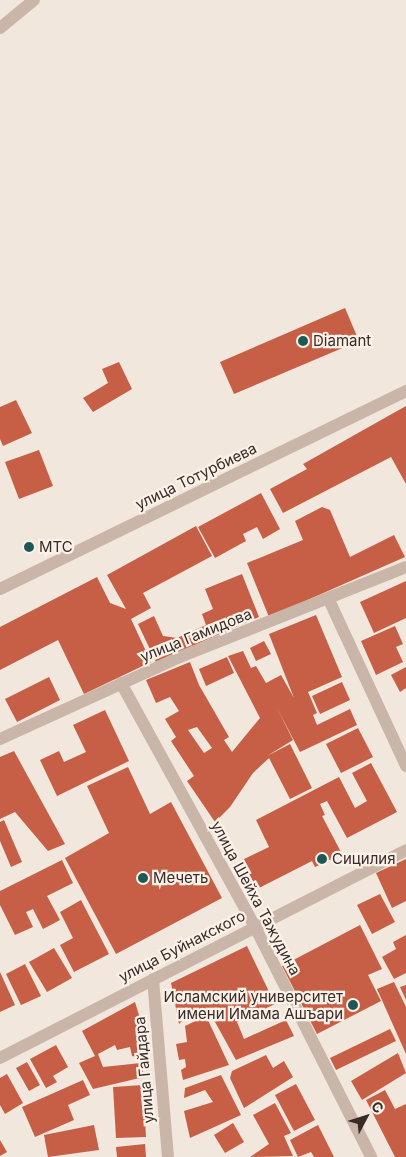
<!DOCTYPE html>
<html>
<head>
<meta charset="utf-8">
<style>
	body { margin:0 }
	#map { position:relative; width:406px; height:1157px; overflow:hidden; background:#f2e7dc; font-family:Inter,sans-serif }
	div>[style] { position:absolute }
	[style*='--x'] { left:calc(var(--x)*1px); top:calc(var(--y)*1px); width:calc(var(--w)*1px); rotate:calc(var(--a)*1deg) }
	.building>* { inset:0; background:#c65f45 }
	.street>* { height:12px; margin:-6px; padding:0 6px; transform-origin:6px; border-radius:6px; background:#cab6a8 }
	.dots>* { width:14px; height:14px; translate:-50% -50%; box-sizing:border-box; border:2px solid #faf1e8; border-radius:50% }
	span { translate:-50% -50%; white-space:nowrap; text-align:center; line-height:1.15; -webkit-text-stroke:4.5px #faf1e8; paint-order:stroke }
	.poi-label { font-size:15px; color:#372c28 }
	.left { translate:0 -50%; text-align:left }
	.right { translate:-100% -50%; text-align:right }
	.street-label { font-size:15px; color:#372c28 }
	.north { position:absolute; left:341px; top:1092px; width:50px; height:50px; -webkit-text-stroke:4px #faf1e8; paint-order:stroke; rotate:50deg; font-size:14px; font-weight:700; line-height:20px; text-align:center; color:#372c28 }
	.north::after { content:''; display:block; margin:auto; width:18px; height:22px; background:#372c28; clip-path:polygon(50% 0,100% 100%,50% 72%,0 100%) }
</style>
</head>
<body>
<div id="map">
	<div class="building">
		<div style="clip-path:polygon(345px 308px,359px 341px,234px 394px,220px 362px)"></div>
		<div style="clip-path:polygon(119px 362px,132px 389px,93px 412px,83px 398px,108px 383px,102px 369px)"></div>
		<div style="clip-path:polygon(16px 400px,32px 433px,3px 446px,0 439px,0 407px)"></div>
		<div style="clip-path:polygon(406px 406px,406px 484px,391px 457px,283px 513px,270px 489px,307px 469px,303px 464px)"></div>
		<div style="clip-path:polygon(39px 450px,53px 486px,19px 499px,5px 462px)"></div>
		<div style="clip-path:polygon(261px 493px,280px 529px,263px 539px,257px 527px,243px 534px,246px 541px,215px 558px,198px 527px)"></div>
		<div style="clip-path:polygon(322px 507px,330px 510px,350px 557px,394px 535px,405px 557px,269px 617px,247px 563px,303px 540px,295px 521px)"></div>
		<div style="clip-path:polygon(196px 526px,212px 556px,143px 593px,151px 608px,131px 619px,151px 662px,84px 694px,58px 640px,0 670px,0 627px,97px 577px,110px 603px,126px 609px,107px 575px)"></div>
		<div style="clip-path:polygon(242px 574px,259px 617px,156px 662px,138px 624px,154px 616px,163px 636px,177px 638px,206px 625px,202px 614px,213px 609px,205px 589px)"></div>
		<div style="clip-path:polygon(406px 581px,406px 618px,374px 633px,360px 602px)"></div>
		<div style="clip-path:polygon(evenodd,316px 615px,342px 677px,308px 692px,317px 713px,313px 715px,317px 725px,350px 709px,357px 725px,300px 752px,277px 708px,293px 740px,267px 756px,290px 744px,312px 788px,290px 799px,269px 758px,253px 773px,230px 807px,215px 822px,187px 781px,194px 776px,171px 741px,176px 737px,165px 719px,179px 711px,170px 697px,156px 703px,146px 680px,190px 662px,199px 685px,229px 737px,224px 740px,232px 752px,260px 718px,228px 656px,243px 651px,251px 668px,256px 666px,266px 683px,281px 675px,294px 698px,269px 634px,316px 615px,197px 727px,212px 748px,204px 753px,188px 730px,197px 727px)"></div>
		<div style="clip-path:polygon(395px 626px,403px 644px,396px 647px,403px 662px,376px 675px,361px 641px)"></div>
		<div style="clip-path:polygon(264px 641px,271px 654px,256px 661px,250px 648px)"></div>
		<div style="clip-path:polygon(227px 657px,234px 673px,206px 686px,199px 669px)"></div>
		<div style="clip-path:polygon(406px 667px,406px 688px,400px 692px,391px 675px)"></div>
		<div style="clip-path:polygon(49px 677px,60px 700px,17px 722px,5px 699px)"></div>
		<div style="clip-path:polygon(342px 682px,350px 700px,320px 714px,312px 696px)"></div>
		<div style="clip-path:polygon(105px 710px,129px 761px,57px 796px,40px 760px,59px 751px,64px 762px,86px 752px,73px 725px)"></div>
		<div style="clip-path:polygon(358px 728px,373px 757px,341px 773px,326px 744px)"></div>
		<div style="clip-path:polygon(14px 751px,65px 844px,48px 851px,15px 812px,0 819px,0 757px)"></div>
		<div style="clip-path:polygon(371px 763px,397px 812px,347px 838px,327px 801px,320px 804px,325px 815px,322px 816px,342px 854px,315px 867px,312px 861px,257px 889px,242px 860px,269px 847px,256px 820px,339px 777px,355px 808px,367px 801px,352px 773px)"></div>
		<div style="clip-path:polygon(128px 767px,150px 814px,171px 802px,222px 898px,116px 954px,65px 858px,109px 833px,87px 786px)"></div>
		<div style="clip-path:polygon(4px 820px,22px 862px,11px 867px,0 841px,0 822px)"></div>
		<div style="clip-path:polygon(406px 859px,406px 901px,392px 908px,376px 873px)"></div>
		<div style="clip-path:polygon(62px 860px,73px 883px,47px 896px,60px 920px,43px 929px,33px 909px,26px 912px,33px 927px,15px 935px,0 905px,0 891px)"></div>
		<div style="clip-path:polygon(380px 894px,395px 922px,372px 934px,357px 905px)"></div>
		<div style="clip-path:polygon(81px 900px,109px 954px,74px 972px,60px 945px,73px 938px,60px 912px)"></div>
		<div style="clip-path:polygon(360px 925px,382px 969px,368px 975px,381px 1001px,317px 1034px,282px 966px)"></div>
		<div style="clip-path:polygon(406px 935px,406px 973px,394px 979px,382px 957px,396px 949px,393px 942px)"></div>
		<div style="clip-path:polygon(247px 946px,275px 1004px,237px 1022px,244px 1039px,286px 1020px,294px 1036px,236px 1060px,209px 1011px,185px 1018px,179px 1024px,171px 983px)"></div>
		<div style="clip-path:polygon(54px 948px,72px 978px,47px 992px,29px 962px)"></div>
		<div style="clip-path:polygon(25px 964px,41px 996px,21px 1005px,6px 974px)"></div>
		<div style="clip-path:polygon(0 972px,15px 1005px,0 1012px)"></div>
		<div style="clip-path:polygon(394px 982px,406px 1007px,406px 1054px,377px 989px)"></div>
		<div style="clip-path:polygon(406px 985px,406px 1000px,400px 987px)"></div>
		<div style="clip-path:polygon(135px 1002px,146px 1038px,143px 1058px,132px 1056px,130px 1047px,117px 1050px,115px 1045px,98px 1054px,103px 1067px,141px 1063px,144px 1077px,93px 1089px,79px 1063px,95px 1056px,82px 1031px)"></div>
		<div style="clip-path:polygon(206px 1016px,229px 1065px,183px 1080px,181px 1070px,186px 1067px,185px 1059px,179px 1060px,176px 1044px,187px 1042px,185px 1026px)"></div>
		<div style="clip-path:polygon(390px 1029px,396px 1041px,336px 1070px,330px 1058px)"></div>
		<div style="clip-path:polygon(56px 1045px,68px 1067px,53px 1076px,57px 1082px,46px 1088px,30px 1059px)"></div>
		<div style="clip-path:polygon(398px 1053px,406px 1073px,362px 1100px,351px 1081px)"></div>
		<div style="clip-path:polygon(266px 1055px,273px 1068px,284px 1061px,293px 1077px,244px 1108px,230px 1078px,232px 1071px)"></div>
		<div style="clip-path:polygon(27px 1062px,40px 1085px,29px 1091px,16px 1068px)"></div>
		<div style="clip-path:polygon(7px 1074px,23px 1103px,5px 1114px,0 1105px,0 1078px)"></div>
		<div style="clip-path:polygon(221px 1075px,241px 1115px,190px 1138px,184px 1111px,213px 1102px,205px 1090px,184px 1098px,185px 1088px)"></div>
		<div style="clip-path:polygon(83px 1080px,90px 1095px,68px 1105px,74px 1120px,35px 1137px,22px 1107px)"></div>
		<div style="clip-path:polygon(296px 1084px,315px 1120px,294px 1131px,275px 1095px)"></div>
		<div style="clip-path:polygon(143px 1085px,146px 1137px,116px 1138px,113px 1087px)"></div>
		<div style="clip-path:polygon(385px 1090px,395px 1109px,406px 1104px,406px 1157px,395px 1157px,366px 1100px)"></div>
		<div style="clip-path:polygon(275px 1103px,291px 1133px,284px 1136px,293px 1156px,250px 1157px,269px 1144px,253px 1115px)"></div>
		<div style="clip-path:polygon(233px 1123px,244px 1142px,225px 1153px,214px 1135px)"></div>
		<div style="clip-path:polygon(94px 1125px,99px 1150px,48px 1157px,44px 1135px)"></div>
		<div style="clip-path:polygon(318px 1125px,334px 1157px,314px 1157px,311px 1152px,298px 1157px,290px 1140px)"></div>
		<div style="clip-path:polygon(0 1140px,7px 1152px,0 1156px)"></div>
		<div style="clip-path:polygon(145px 1144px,146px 1157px,117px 1157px,116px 1147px)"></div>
	</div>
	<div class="street">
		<div style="--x:0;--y:28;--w:44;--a:-39.5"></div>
		<div style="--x:0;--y:589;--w:452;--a:-26"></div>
		<div style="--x:329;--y:600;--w:183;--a:65.1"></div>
		<div style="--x:121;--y:683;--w:278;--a:61.2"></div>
		<div style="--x:255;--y:927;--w:258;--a:63.2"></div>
		<div style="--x:0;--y:739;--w:198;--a:-24.5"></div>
		<div style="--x:180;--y:657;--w:243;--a:-21.7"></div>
		<div style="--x:153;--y:979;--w:179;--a:85.2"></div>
		<div style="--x:0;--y:1058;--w:456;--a:-27.1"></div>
	</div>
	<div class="dots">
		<div style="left:303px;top:341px;background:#1d5859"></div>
		<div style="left:29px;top:547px;background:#1d5859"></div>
		<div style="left:322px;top:859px;background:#1d5859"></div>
		<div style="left:143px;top:878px;background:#1d5859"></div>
		<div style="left:353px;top:1005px;background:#1d5859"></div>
	</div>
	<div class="poi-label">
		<span class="left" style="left:313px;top:341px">Diamant</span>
		<span class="left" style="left:39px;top:547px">МТС</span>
		<span class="left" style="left:332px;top:859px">Сицилия</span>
		<span class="left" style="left:153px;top:878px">Мечеть</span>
		<span class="right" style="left:343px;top:1005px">Исламский университет<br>имени Имама Ашъари</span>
	</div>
	<div class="street-label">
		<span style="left:196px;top:476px;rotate:-26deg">улица Тотурбиева</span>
		<span style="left:196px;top:635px;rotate:-22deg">улица Гамидова</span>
		<span style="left:256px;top:898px;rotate:62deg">улица Шейха Тажудина</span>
		<span style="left:182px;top:946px;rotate:-27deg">улица Буйнакского</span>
		<span style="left:144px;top:1070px;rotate:-95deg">улица Гайдара</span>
	</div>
	<div class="north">С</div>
</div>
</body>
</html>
